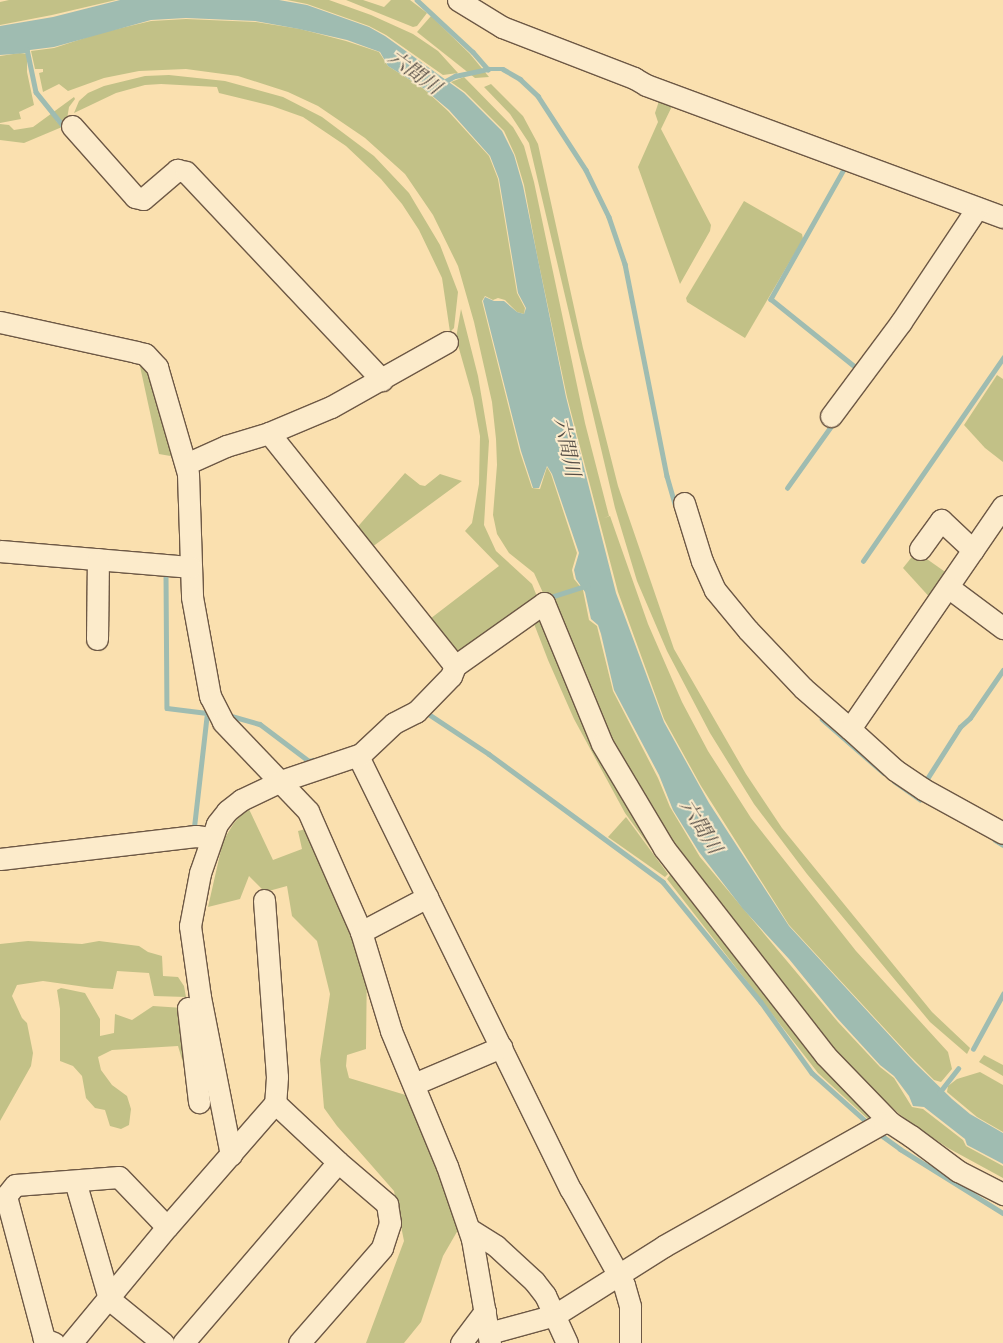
<!DOCTYPE html>
<html>
<head>
<meta charset="utf-8">
<style>
	body { margin:0 }
	#map { position:relative; width:1003px; height:1343px; overflow:hidden; background:#fae0af; font-family:"Libre Bodoni","Noto Serif JP",serif }
	div>[style] { position:absolute }
	[style*='--x'] { left:calc(var(--x)*1px); top:calc(var(--y)*1px); width:calc(var(--w)*1px); rotate:calc(var(--a)*1deg) }
	.green>* { inset:0; background:#c2c187 }
	.water>* { inset:0; background:#9fbcb1 }
	.stream>* { height:4.5px; margin:-2.25px; padding:0 2.25px; transform-origin:2.25px; border-radius:2.25px; background:#9fbcb1 }
	.roads { filter:drop-shadow(1px 0 #6d5845) drop-shadow(-1px 0 #6d5845) drop-shadow(0 1px #6d5845) drop-shadow(0 -1px #6d5845) }
	.minor>* { height:21px; margin:-10.5px; padding:0 10.5px; transform-origin:10.5px; border-radius:10.5px; background:#fcebcb }
	span { translate:-50% -50%; white-space:nowrap; text-align:center; line-height:1.15; -webkit-text-stroke:4px #fcebcb; paint-order:stroke }
	.water-label { font-size:20px; color:#564e46; font-style:italic }
</style>
</head>
<body>
<div id="map">
	<div class="green">
		<div style="clip-path:polygon(9px 0,116px 0,52px 15px,0 25px,0 2px)"></div>
		<div style="clip-path:polygon(287px 0,329px 0,371px 15px,413px 34px,438px 51px,458px 73px,443px 75px,386px 35px,369px 26px,307px 4px)"></div>
		<div style="clip-path:polygon(346px 0,363px 0,384px 7px,391px 0,410px 0,427px 13px,417px 26px,413px 27px)"></div>
		<div style="clip-path:polygon(431px 16px,470px 54px,489px 77px,475px 78px,417px 32px)"></div>
		<div style="clip-path:polygon(186px 19px,256px 22px,300px 29px,346px 41px,379px 52px,388px 66px,424px 89px,448px 111px,489px 156px,498px 179px,517px 293px,525px 308px,524px 314px,517px 312px,505px 300px,498px 298px,493px 300px,485px 296px,482px 301px,520px 452px,532px 488px,540px 489px,547px 467px,551px 474px,577px 553px,572px 570px,574px 579px,583px 590px,589px 620px,597px 626px,613px 691px,658px 778px,670px 807px,700px 857px,838px 1022px,880px 1067px,894px 1078px,912px 1107px,923px 1109px,963px 1140px,966px 1146px,1003px 1166px,1003px 1178px,948px 1148px,906px 1120px,823px 1045px,629px 783px,534px 573px,509px 553px,497px 534px,493px 515px,497px 465px,496px 439px,492px 402px,474px 322px,458px 266px,433px 215px,405px 174px,365px 138px,318px 106px,288px 92px,238px 76px,186px 69px,139px 71px,104px 78px,68px 91px,59px 84px,43px 92px,39px 73px,43px 72px,43px 69px,35px 69px,31px 51px,54px 48px,100px 33px,151px 21px)"></div>
		<div style="clip-path:polygon(20px 53px,27px 54px,27px 72px,34px 105px,19px 112px,21px 119px,0 123px,0 56px)"></div>
		<div style="clip-path:polygon(169px 75px,225px 81px,283px 97px,322px 117px,374px 156px,409px 193px,440px 245px,458px 292px,454px 328px,450px 332px,442px 278px,419px 230px,402px 204px,381px 179px,346px 146px,303px 117px,272px 106px,219px 93px,217px 87px,161px 84px,145px 85px,116px 93px,74px 113px,79px 101px,88px 93px,104px 86px,145px 76px)"></div>
		<div style="clip-path:polygon(464px 77px,513px 127px,524px 146px,534px 182px,585px 423px,609px 516px,604px 518px,610px 516px,648px 624px,682px 702px,708px 751px,751px 818px,856px 951px,948px 1052px,952px 1069px,941px 1082px,934px 1080px,910px 1056px,789px 925px,701px 786px,664px 719px,618px 592px,567px 397px,537px 255px,524px 185px,515px 155px,504px 131px,465px 92px,451px 82px)"></div>
		<div style="clip-path:polygon(491px 84px,523px 116px,538px 144px,583px 348px,618px 486px,674px 649px,746px 774px,782px 828px,932px 1012px,970px 1048px,967px 1054px,930px 1022px,807px 874px,754px 804px,710px 733px,667px 651px,637px 581px,615px 508px,529px 143px,510px 114px,484px 87px)"></div>
		<div style="clip-path:polygon(661px 95px,675px 100px,661px 129px,711px 225px,710px 231px,680px 284px,638px 167px,658px 122px,655px 113px)"></div>
		<div style="clip-path:polygon(74px 97px,75px 99px,69px 107px,66px 125px,60px 119px,56px 121px,62px 127px,24px 143px,0 140px,0 124px,9px 125px,14px 130px,33px 127px)"></div>
		<div style="clip-path:polygon(744px 201px,802px 234px,803px 239px,745px 338px,687px 302px,686px 298px)"></div>
		<div style="clip-path:polygon(461px 309px,478px 376px,489px 441px,484px 525px,496px 551px,532px 584px,538px 599px,453px 657px,426px 622px,499px 566px,465px 531px,472px 523px,479px 484px,480px 436px,473px 398px,456px 338px)"></div>
		<div style="clip-path:polygon(138px 357px,143px 359px,176px 457px,159px 454px)"></div>
		<div style="clip-path:polygon(997px 375px,1003px 379px,1003px 462px,985px 448px,964px 425px)"></div>
		<div style="clip-path:polygon(405px 473px,420px 485px,425px 486px,440px 474px,462px 481px,368px 550px,354px 531px)"></div>
		<div style="clip-path:polygon(915px 553px,924px 557px,951px 576px,933px 601px,903px 568px)"></div>
		<div style="clip-path:polygon(541px 609px,612px 770px,871px 1112px,869px 1120px,818px 1073px,667px 879px,670px 875px,625px 813px,574px 719px,548px 660px,531px 616px)"></div>
		<div style="clip-path:polygon(248px 807px,273px 860px,302px 849px,298px 831px,306px 829px,367px 962px,366px 1049px,347px 1055px,346px 1066px,349px 1078px,409px 1096px,451px 1195px,458px 1230px,443px 1256px,421px 1322px,404px 1343px,366px 1343px,404px 1241px,394px 1191px,337px 1126px,324px 1108px,320px 1060px,330px 994px,317px 941px,292px 916px,287px 886px,265px 892px,249px 876px,240px 899px,208px 907px,223px 841px,234px 823px)"></div>
		<div style="clip-path:polygon(626px 817px,668px 874px,665px 877px,608px 837px)"></div>
		<div style="clip-path:polygon(28px 941px,82px 944px,99px 941px,139px 946px,148px 952px,162px 956px,163px 976px,178px 977px,184px 986px,186px 997px,154px 996px,149px 973px,117px 971px,113px 989px,93px 988px,43px 981px,17px 985px,12px 996px,22px 1018px,27px 1023px,33px 1053px,31px 1066px,0 1121px,0 944px)"></div>
		<div style="clip-path:polygon(61px 988px,85px 993px,100px 1019px,100px 1036px,114px 1033px,115px 1014px,132px 1020px,153px 1006px,183px 1008px,187px 1076px,178px 1046px,112px 1050px,98px 1057px,101px 1070px,112px 1085px,127px 1096px,131px 1109px,129px 1125px,121px 1129px,110px 1126px,105px 1110px,95px 1108px,86px 1098px,82px 1076px,73px 1066px,60px 1061px,60px 1009px,57px 990px)"></div>
		<div style="clip-path:polygon(984px 1055px,1003px 1065px,1003px 1076px,979px 1062px)"></div>
		<div style="clip-path:polygon(980px 1072px,1003px 1085px,1003px 1132px,977px 1117px,947px 1092px,948px 1086px,957px 1079px)"></div>
	</div>
	<div class="water">
		<div style="clip-path:polygon(120px 0,279px 0,307px 5px,369px 27px,385px 36px,464px 93px,502px 131px,514px 155px,523px 186px,566px 397px,616px 593px,664px 722px,709px 803px,789px 926px,915px 1063px,952px 1099px,970px 1114px,1003px 1133px,1003px 1164px,967px 1145px,965px 1139px,924px 1107px,913px 1106px,909px 1096px,894px 1076px,880px 1065px,837px 1018px,789px 959px,743px 909px,699px 852px,673px 810px,659px 775px,614px 690px,601px 634px,598px 625px,591px 619px,585px 592px,576px 579px,574px 570px,579px 553px,552px 474px,547px 466px,539px 488px,533px 488px,521px 451px,483px 301px,485px 297px,494px 301px,504px 301px,517px 312px,524px 314px,526px 308px,518px 293px,499px 179px,490px 156px,449px 110px,423px 88px,388px 66px,380px 52px,347px 40px,299px 29px,255px 21px,186px 18px,151px 20px,54px 47px,30px 50px,27px 53px,0 55px,0 26px,53px 17px)"></div>
	</div>
	<div class="stream">
		<div style="--x:417;--y:0;--w:76;--a:42.9"></div>
		<div style="--x:473;--y:52;--w:23;--a:49"></div>
		<div style="--x:27;--y:49;--w:44;--a:78.2"></div>
		<div style="--x:36;--y:92;--w:46;--a:51.1"></div>
		<div style="--x:444;--y:82;--w:13;--a:-29"></div>
		<div style="--x:455;--y:76;--w:34;--a:-12"></div>
		<div style="--x:488;--y:69;--w:15;--a:0"></div>
		<div style="--x:503;--y:69;--w:20;--a:30"></div>
		<div style="--x:520;--y:79;--w:25;--a:43"></div>
		<div style="--x:538;--y:96;--w:88;--a:57"></div>
		<div style="--x:586;--y:170;--w:52;--a:63.9"></div>
		<div style="--x:609;--y:217;--w:50;--a:71.2"></div>
		<div style="--x:625;--y:264;--w:216;--a:78.8"></div>
		<div style="--x:667;--y:476;--w:29;--a:74"></div>
		<div style="--x:846;--y:166;--w:153;--a:119.4"></div>
		<div style="--x:771;--y:299;--w:112;--a:38.8"></div>
		<div style="--x:787;--y:488;--w:81;--a:-54.5"></div>
		<div style="--x:863;--y:561;--w:247;--a:-55.4"></div>
		<div style="--x:163;--y:573;--w:3;--a:18"></div>
		<div style="--x:166;--y:574;--w:134;--a:89.6"></div>
		<div style="--x:167;--y:708;--w:40;--a:7.1"></div>
		<div style="--x:548;--y:598;--w:42;--a:-18"></div>
		<div style="--x:424;--y:711;--w:78;--a:33.5"></div>
		<div style="--x:489;--y:754;--w:216;--a:36.3"></div>
		<div style="--x:663;--y:882;--w:155;--a:50.8"></div>
		<div style="--x:761;--y:1002;--w:87;--a:54.3"></div>
		<div style="--x:812;--y:1073;--w:75;--a:41.8"></div>
		<div style="--x:228;--y:715;--w:33;--a:16"></div>
		<div style="--x:260;--y:724;--w:61;--a:37.1"></div>
		<div style="--x:309;--y:761;--w:4;--a:-14"></div>
		<div style="--x:822;--y:719;--w:82;--a:41.1"></div>
		<div style="--x:894;--y:781;--w:32;--a:35"></div>
		<div style="--x:925;--y:782;--w:65;--a:-57.5"></div>
		<div style="--x:960;--y:727;--w:13;--a:-42"></div>
		<div style="--x:970;--y:718;--w:58;--a:-55.5"></div>
		<div style="--x:190;--y:827;--w:4;--a:0"></div>
		<div style="--x:194;--y:827;--w:115;--a:-83.5"></div>
		<div style="--x:207;--y:713;--w:3;--a:0"></div>
		<div style="--x:995;--y:840;--w:9;--a:32"></div>
		<div style="--x:973;--y:1049;--w:63;--a:-61.4"></div>
		<div style="--x:939;--y:1093;--w:31;--a:-52"></div>
		<div style="--x:877;--y:1132;--w:29;--a:36"></div>
		<div style="--x:900;--y:1149;--w:121;--a:31.9"></div>
	</div>
	<div class="roads">
		<div class="minor">
			<div style="--x:458;--y:0;--w:52;--a:31.5"></div>
			<div style="--x:502;--y:27;--w:142;--a:21.1"></div>
			<div style="--x:634;--y:78;--w:14;--a:30"></div>
			<div style="--x:646;--y:85;--w:381;--a:20.3"></div>
			<div style="--x:72;--y:126;--w:95;--a:48.4"></div>
			<div style="--x:135;--y:197;--w:8;--a:14"></div>
			<div style="--x:143;--y:199;--w:45;--a:-40.5"></div>
			<div style="--x:177;--y:170;--w:9;--a:13"></div>
			<div style="--x:186;--y:172;--w:286;--a:46.7"></div>
			<div style="--x:0;--y:322;--w:139;--a:12.4"></div>
			<div style="--x:136;--y:352;--w:9;--a:13"></div>
			<div style="--x:145;--y:354;--w:18;--a:47"></div>
			<div style="--x:157;--y:367;--w:111;--a:73.8"></div>
			<div style="--x:188;--y:474;--w:123;--a:88.1"></div>
			<div style="--x:192;--y:597;--w:101;--a:79.7"></div>
			<div style="--x:210;--y:696;--w:29;--a:63"></div>
			<div style="--x:223;--y:722;--w:123;--a:46.3"></div>
			<div style="--x:308;--y:811;--w:132;--a:66.3"></div>
			<div style="--x:361;--y:932;--w:103;--a:73.1"></div>
			<div style="--x:391;--y:1031;--w:146;--a:67.5"></div>
			<div style="--x:447;--y:1166;--w:77;--a:71.1"></div>
			<div style="--x:472;--y:1239;--w:106;--a:80.2"></div>
			<div style="--x:831;--y:416;--w:117;--a:-53.3"></div>
			<div style="--x:901;--y:322;--w:137;--a:-56.3"></div>
			<div style="--x:269;--y:433;--w:298;--a:51.4"></div>
			<div style="--x:186;--y:464;--w:44;--a:-24.2"></div>
			<div style="--x:226;--y:446;--w:45;--a:-16.8"></div>
			<div style="--x:269;--y:433;--w:67;--a:-22.8"></div>
			<div style="--x:331;--y:407;--w:133;--a:-29.3"></div>
			<div style="--x:684;--y:503;--w:61;--a:72.8"></div>
			<div style="--x:702;--y:561;--w:32;--a:66"></div>
			<div style="--x:715;--y:590;--w:52;--a:50.5"></div>
			<div style="--x:748;--y:630;--w:80;--a:46.5"></div>
			<div style="--x:803;--y:688;--w:62;--a:41.1"></div>
			<div style="--x:1003;--y:506;--w:270;--a:124.5"></div>
			<div style="--x:850;--y:729;--w:61;--a:42.3"></div>
			<div style="--x:895;--y:770;--w:34;--a:34"></div>
			<div style="--x:923;--y:789;--w:91;--a:28.8"></div>
			<div style="--x:920;--y:549;--w:36;--a:-54"></div>
			<div style="--x:941;--y:520;--w:44;--a:43.2"></div>
			<div style="--x:0;--y:551;--w:191;--a:4.8"></div>
			<div style="--x:948;--y:587;--w:69;--a:36.7"></div>
			<div style="--x:97;--y:639;--w:80;--a:-89.3"></div>
			<div style="--x:358;--y:756;--w:483;--a:63.9"></div>
			<div style="--x:571;--y:1190;--w:109;--a:60.8"></div>
			<div style="--x:624;--y:1285;--w:22;--a:74"></div>
			<div style="--x:630;--y:1306;--w:37;--a:90"></div>
			<div style="--x:0;--y:859;--w:197;--a:-6.7"></div>
			<div style="--x:196;--y:836;--w:14;--a:8"></div>
			<div style="--x:264;--y:900;--w:177;--a:85.8"></div>
			<div style="--x:277;--y:1077;--w:26;--a:94"></div>
			<div style="--x:361;--y:932;--w:75;--a:-27.9"></div>
			<div style="--x:188;--y:1008;--w:95;--a:83.3"></div>
			<div style="--x:414;--y:1084;--w:95;--a:-23"></div>
			<div style="--x:231;--y:1155;--w:161;--a:-101.1"></div>
			<div style="--x:200;--y:997;--w:72;--a:-98"></div>
			<div style="--x:190;--y:926;--w:54;--a:-79.3"></div>
			<div style="--x:200;--y:873;--w:52;--a:-70.9"></div>
			<div style="--x:217;--y:824;--w:16;--a:-52"></div>
			<div style="--x:227;--y:811;--w:18;--a:-38"></div>
			<div style="--x:241;--y:800;--w:44;--a:-25.4"></div>
			<div style="--x:281;--y:781;--w:84;--a:-18.6"></div>
			<div style="--x:361;--y:754;--w:45;--a:-43.2"></div>
			<div style="--x:394;--y:723;--w:25;--a:-27"></div>
			<div style="--x:416;--y:712;--w:50;--a:-45.8"></div>
			<div style="--x:451;--y:676;--w:11;--a:-68"></div>
			<div style="--x:455;--y:666;--w:109;--a:-35.3"></div>
			<div style="--x:544;--y:603;--w:152;--a:67.6"></div>
			<div style="--x:602;--y:744;--w:121;--a:59.2"></div>
			<div style="--x:664;--y:848;--w:262;--a:52.1"></div>
			<div style="--x:825;--y:1055;--w:95;--a:45.9"></div>
			<div style="--x:75;--y:1181;--w:123;--a:73.9"></div>
			<div style="--x:109;--y:1299;--w:70;--a:39.2"></div>
			<div style="--x:469;--y:1229;--w:32;--a:32"></div>
			<div style="--x:496;--y:1246;--w:52;--a:42.6"></div>
			<div style="--x:534;--y:1281;--w:18;--a:52"></div>
			<div style="--x:545;--y:1295;--w:53;--a:65.4"></div>
			<div style="--x:489;--y:1333;--w:68;--a:-15.3"></div>
			<div style="--x:555;--y:1315;--w:129;--a:-32.3"></div>
			<div style="--x:664;--y:1246;--w:253;--a:-29.4"></div>
			<div style="--x:884;--y:1122;--w:7;--a:8"></div>
			<div style="--x:891;--y:1123;--w:24;--a:33"></div>
			<div style="--x:911;--y:1136;--w:59;--a:36.7"></div>
			<div style="--x:958;--y:1171;--w:51;--a:27.1"></div>
			<div style="--x:54;--y:1343;--w:11;--a:-158"></div>
			<div style="--x:44;--y:1339;--w:148;--a:-104.9"></div>
			<div style="--x:6;--y:1196;--w:14;--a:-51"></div>
			<div style="--x:15;--y:1185;--w:104;--a:-4.4"></div>
			<div style="--x:119;--y:1177;--w:69;--a:46.2"></div>
			<div style="--x:71;--y:1343;--w:151;--a:-50.4"></div>
			<div style="--x:167;--y:1227;--w:164;--a:-48.9"></div>
			<div style="--x:275;--y:1103;--w:86;--a:43.1"></div>
			<div style="--x:338;--y:1162;--w:65;--a:40.6"></div>
			<div style="--x:387;--y:1204;--w:19;--a:81"></div>
			<div style="--x:390;--y:1223;--w:26;--a:108"></div>
			<div style="--x:382;--y:1248;--w:126;--a:131.1"></div>
			<div style="--x:183;--y:1343;--w:238;--a:-49.4"></div>
			<div style="--x:461;--y:1343;--w:40;--a:-53"></div>
		</div>
	</div>
	<div class="water-label">
		<span style="left:414px;top:73px;rotate:36deg">六間川</span>
		<span style="left:566px;top:447px;rotate:78deg">六間川</span>
		<span style="left:700px;top:827px;rotate:58deg">六間川</span>
	</div>
</div>
</body>
</html>
